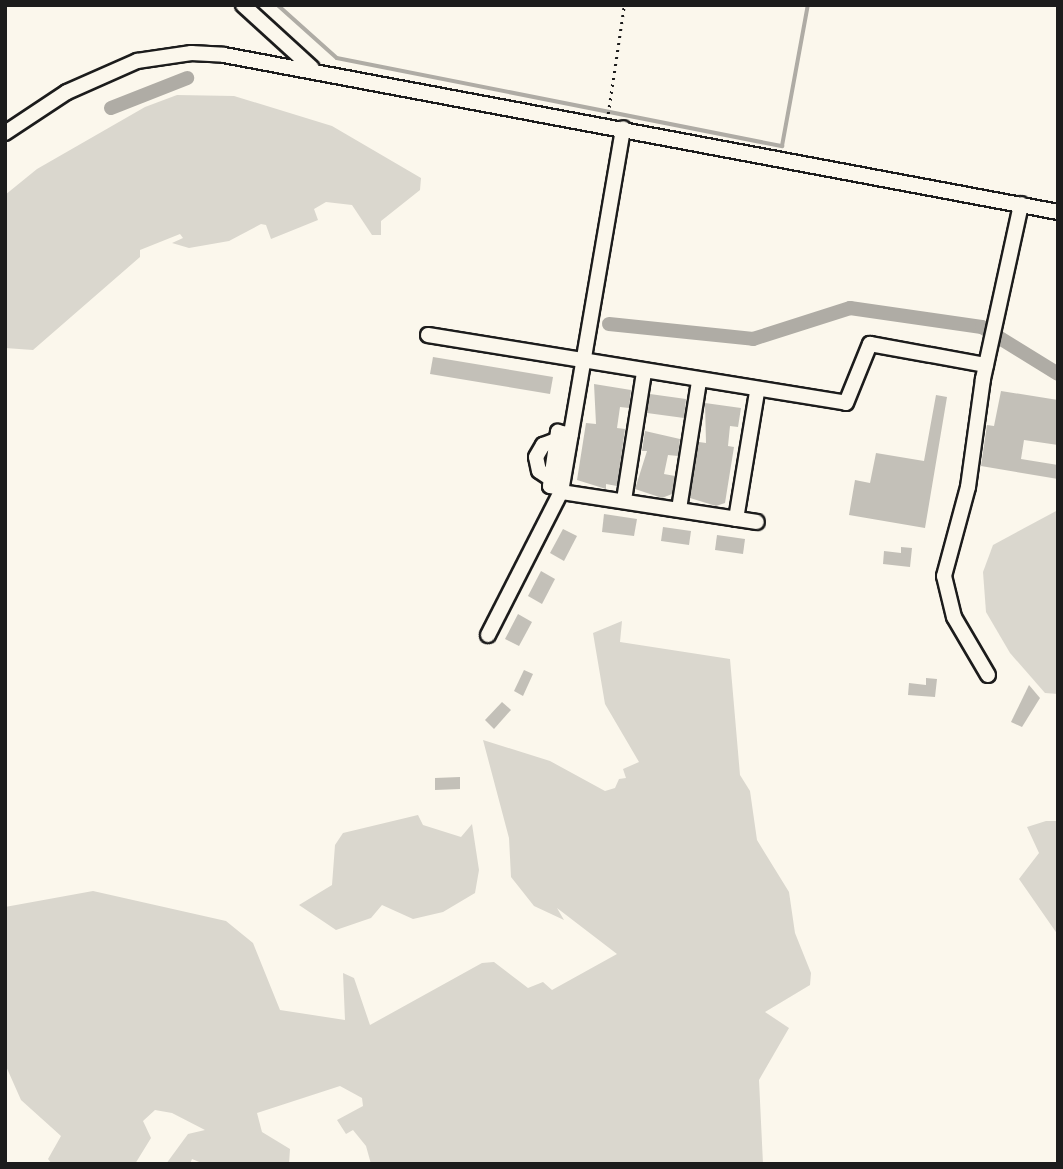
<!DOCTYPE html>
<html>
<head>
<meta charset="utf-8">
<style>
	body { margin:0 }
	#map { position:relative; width:1063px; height:1169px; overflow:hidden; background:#fbf7ec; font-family:"Indie Flower",sans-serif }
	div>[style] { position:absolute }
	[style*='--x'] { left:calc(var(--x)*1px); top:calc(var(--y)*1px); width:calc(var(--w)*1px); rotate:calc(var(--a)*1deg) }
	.green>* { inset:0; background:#dad7ce }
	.stream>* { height:3.5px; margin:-1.75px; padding:0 1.75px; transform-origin:1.75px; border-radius:1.75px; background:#afaca5 }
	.canal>* { height:14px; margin:-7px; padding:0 7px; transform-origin:7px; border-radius:7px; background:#afaca5 }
	.building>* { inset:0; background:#c3c0b8 }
	.path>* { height:2.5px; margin-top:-1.25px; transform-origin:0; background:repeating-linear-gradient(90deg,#1c1c1c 0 2px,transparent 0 7px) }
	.roads { filter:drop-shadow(2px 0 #1c1c1c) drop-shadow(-2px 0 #1c1c1c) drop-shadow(0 2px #1c1c1c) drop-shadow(0 -2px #1c1c1c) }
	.minor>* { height:14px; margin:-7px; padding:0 7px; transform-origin:7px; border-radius:7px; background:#fbf7ec }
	span { translate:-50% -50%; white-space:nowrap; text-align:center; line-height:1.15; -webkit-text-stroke:5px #fbf7ec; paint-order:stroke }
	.frame { position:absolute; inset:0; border:7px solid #1c1c1c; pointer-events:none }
</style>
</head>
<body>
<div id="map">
	<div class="green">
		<div style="clip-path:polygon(177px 95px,234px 96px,332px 126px,421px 178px,420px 190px,381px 221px,381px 235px,372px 235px,352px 205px,326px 202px,314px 209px,318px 220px,271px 239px,266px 225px,261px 224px,229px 241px,189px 248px,172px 243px,183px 238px,180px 234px,140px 250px,140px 257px,33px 350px,5px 348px,5px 195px,37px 169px,145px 107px)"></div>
		<div style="clip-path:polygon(1058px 510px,1058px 694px,1045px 693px,1010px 653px,986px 612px,983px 572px,993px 545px)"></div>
		<div style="clip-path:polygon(622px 621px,620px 642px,730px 659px,740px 775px,750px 791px,757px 840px,789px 892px,795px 933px,811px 973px,810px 985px,765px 1012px,789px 1028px,759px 1080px,763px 1164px,371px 1164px,366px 1146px,353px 1130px,346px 1134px,337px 1120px,363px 1106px,362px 1098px,340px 1086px,257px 1113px,262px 1132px,290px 1149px,289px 1164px,204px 1164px,192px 1159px,190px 1164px,166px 1164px,188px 1134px,205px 1130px,172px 1113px,155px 1110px,143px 1121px,151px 1138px,135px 1164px,52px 1164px,48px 1159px,61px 1136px,21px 1100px,5px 1064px,5px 907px,93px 891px,226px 921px,253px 943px,280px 1010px,345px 1020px,343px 973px,354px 978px,370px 1025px,482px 963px,494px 962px,528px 988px,543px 982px,552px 990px,617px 954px,557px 908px,564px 920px,534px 906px,511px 877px,509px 838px,483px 740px,550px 761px,605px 791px,615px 788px,619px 779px,626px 778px,623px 769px,639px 762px,605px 704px,593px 633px)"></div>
		<div style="clip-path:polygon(418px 815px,423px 825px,461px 837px,472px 824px,479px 870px,475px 893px,443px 912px,413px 919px,382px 905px,371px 918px,336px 930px,299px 905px,332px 885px,335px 845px,343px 833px)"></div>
		<div style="clip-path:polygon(1046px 821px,1058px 821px,1058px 935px,1019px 879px,1039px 853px,1027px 827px)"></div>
	</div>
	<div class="stream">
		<div style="--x:278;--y:5;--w:79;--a:41.9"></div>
		<div style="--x:337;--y:58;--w:454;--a:11.2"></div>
		<div style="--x:782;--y:146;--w:143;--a:-79.6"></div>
	</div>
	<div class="canal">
		<div style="--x:111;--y:108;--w:82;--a:-21.5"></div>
		<div style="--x:609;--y:324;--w:145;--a:5.9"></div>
		<div style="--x:753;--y:339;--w:102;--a:-17.7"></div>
		<div style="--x:850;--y:308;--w:133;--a:8.2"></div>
		<div style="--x:982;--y:327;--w:89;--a:31.7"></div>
	</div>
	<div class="building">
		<div style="clip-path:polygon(433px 357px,553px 377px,550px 394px,430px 374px)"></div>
		<div style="clip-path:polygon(594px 384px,631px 390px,629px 408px,620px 407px,617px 428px,625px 429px,617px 486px,606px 484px,606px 489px,577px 480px,586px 423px,596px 424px)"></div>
		<div style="clip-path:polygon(1001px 391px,1058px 400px,1058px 445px,1024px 440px,1021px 459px,1058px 465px,1058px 479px,981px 466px,987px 425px,994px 426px)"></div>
		<div style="clip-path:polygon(650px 394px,686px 399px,684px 418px,647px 413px)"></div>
		<div style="clip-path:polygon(936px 395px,947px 397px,925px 528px,849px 515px,855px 480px,870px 483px,876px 453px,924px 461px)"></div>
		<div style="clip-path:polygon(705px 403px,741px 408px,738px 427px,730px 426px,728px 446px,734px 447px,725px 503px,716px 506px,690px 498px,699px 442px,706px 443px)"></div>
		<div style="clip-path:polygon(645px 431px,680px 439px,678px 456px,668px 455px,664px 474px,675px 476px,672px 494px,662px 498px,635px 489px,647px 451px,642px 451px)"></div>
		<div style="clip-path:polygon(604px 514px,637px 519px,634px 536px,602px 532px)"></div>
		<div style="clip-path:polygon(663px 527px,691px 531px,689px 545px,661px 541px)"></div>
		<div style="clip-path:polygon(563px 529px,577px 536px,564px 561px,550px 553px)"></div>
		<div style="clip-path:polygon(717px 535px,745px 539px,743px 554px,715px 550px)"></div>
		<div style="clip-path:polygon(901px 547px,912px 548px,910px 567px,883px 564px,884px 551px,901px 553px)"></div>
		<div style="clip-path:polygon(541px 571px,555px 579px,542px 604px,528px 596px)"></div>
		<div style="clip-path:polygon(518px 614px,532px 622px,519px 646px,505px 639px)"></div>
		<div style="clip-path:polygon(524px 670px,533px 674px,523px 696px,514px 691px)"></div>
		<div style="clip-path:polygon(926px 678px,937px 679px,935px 697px,908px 695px,909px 683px,926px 685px)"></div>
		<div style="clip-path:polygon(1029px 685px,1040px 698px,1022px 727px,1011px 722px)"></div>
		<div style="clip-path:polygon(502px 702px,511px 710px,494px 729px,485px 720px)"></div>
		<div style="clip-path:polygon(460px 777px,460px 789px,435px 790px,435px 778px)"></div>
	</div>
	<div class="path">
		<div style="--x:608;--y:114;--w:110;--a:-81.6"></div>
	</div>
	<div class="roads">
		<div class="minor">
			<div style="--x:243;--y:5;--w:93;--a:42.4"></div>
			<div style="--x:5;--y:133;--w:74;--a:-33.5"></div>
			<div style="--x:67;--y:92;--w:77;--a:-23.9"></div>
			<div style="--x:137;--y:61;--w:55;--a:-8.4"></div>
			<div style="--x:191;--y:53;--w:33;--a:3"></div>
			<div style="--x:224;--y:55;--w:849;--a:10.66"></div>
			<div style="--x:428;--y:335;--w:423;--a:9.2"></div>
			<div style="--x:846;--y:403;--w:64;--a:-67.9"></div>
			<div style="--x:870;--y:344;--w:118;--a:10.3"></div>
			<div style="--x:551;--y:479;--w:14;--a:-146"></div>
			<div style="--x:539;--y:471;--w:14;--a:-102"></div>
			<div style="--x:536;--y:457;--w:14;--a:-60"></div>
			<div style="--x:543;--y:445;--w:14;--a:-21"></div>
			<div style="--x:562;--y:488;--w:12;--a:-171"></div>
			<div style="--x:550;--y:486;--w:55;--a:-81.6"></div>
			<div style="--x:558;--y:432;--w:13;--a:13"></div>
			<div style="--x:561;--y:492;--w:198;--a:8.7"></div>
			<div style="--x:624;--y:500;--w:129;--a:-81.1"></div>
			<div style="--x:679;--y:509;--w:129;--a:-81.1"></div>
			<div style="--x:736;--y:519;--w:129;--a:-80.6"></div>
			<div style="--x:488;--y:635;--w:161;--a:-63"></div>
			<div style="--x:561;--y:492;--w:369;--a:-80.3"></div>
			<div style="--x:988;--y:675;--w:67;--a:-120.4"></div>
			<div style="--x:954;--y:617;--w:42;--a:-103.7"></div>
			<div style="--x:944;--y:576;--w:92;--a:-74.9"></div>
			<div style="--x:968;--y:487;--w:109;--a:-82.1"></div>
			<div style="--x:983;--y:379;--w:179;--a:-77.7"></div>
		</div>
	</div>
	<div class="frame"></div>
</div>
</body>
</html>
